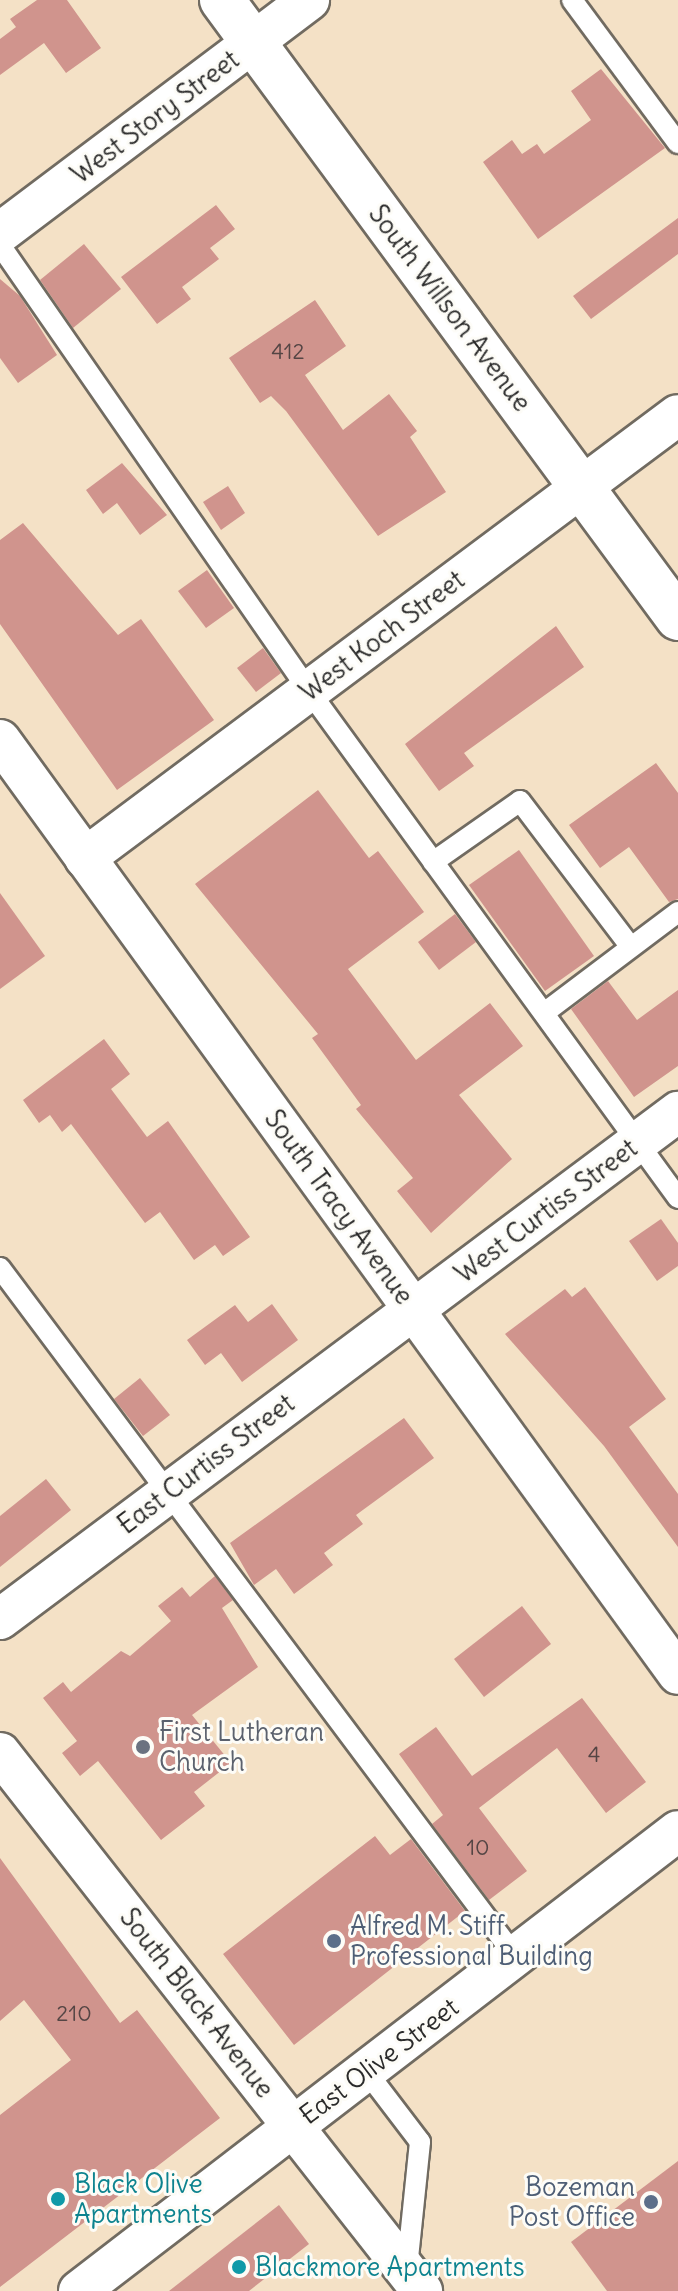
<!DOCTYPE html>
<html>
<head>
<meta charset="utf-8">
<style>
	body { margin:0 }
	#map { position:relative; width:678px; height:2291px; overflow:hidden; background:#f4e1c6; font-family:Delius,sans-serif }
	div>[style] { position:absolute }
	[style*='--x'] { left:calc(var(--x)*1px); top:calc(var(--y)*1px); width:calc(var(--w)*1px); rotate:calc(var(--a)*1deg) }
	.building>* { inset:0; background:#d0948d }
	.roads { filter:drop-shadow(2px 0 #716b61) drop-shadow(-2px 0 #716b61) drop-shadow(0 2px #716b61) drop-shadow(0 -2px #716b61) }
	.service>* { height:20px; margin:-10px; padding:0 10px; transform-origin:10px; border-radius:10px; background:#fff }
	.minor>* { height:40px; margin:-20px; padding:0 20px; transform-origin:20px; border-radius:20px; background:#fff }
	.secondary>* { height:44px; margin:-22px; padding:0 22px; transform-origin:22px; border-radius:22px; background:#fff }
	.dots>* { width:22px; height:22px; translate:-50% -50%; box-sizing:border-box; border:4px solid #fdfcf7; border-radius:50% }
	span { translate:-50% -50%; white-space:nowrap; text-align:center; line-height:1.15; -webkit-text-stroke:6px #fdfcf7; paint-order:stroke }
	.number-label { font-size:22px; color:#544544 }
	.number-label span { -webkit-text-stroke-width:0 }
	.street-label { font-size:26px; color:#2b2b2b }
	.worship-label { font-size:26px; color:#5b616d }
	.left { translate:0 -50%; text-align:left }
	.service-label { font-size:26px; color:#4e5e75 }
	.right { translate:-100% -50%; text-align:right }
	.culture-label { font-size:26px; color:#0d838f }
</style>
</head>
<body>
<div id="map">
	<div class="building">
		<div style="clip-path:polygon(37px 0,67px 0,101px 48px,66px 73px,44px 43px,0 75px,0 39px,16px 27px,10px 19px)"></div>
		<div style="clip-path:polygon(601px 69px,665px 148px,538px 239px,483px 162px,512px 140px,522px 154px,537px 144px,544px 154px,591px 120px,571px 91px)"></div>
		<div style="clip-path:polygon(216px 205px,235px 229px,210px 248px,219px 259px,182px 287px,191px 299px,157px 324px,121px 277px)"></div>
		<div style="clip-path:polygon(678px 218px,678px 254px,591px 319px,573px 296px)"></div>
		<div style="clip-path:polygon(84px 244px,121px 289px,73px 328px,40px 280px)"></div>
		<div style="clip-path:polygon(0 279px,20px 296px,57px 355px,18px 383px,0 358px)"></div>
		<div style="clip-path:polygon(315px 300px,346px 346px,305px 375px,343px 430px,389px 394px,417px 431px,410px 437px,446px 492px,378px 536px,286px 411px,271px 396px,260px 403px,229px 358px)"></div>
		<div style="clip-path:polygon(122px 463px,167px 515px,140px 535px,117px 503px,103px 514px,86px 490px)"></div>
		<div style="clip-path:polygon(228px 486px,245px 513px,221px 530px,203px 502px)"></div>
		<div style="clip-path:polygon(23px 523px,118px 635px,141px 619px,214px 720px,117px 790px,0 624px,0 540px)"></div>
		<div style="clip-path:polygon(207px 570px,234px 608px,206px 628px,178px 591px)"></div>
		<div style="clip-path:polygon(556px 626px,584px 667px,464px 753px,474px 766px,439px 791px,405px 744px)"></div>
		<div style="clip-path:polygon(263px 648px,281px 673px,256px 692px,237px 668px)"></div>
		<div style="clip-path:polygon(656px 763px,678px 793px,678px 899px,669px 902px,629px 847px,600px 868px,569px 825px)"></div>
		<div style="clip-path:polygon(318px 790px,369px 858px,378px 851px,424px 912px,348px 969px,416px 1060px,490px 1003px,523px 1046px,459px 1095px,512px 1159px,431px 1233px,397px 1191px,413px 1178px,356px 1109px,361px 1105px,312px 1038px,318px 1034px,195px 884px)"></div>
		<div style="clip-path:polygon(519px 850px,594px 956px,545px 991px,469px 885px)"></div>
		<div style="clip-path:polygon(0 893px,45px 956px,0 989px)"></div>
		<div style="clip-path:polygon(455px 914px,476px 942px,439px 970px,418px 942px)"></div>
		<div style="clip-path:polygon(608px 981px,637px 1020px,678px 990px,678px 1066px,634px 1097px,571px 1009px)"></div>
		<div style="clip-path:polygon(104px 1039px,130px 1074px,111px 1089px,147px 1137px,168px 1121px,250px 1237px,223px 1256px,215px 1245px,194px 1260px,160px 1212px,145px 1223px,71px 1124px,62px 1132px,50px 1115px,39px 1123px,23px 1100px)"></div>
		<div style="clip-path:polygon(661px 1219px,678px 1243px,678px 1266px,657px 1281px,629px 1241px)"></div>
		<div style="clip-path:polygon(585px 1287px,666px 1399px,629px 1427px,678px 1494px,678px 1547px,604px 1446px,505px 1334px,565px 1289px,572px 1297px)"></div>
		<div style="clip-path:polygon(272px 1304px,298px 1340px,242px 1382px,221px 1353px,205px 1365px,187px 1340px,235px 1305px,248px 1322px)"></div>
		<div style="clip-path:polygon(140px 1378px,170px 1415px,143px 1436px,114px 1399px)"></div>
		<div style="clip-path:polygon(404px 1418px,434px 1458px,356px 1515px,363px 1524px,324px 1553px,333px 1565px,294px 1594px,276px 1569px,254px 1585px,230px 1543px)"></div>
		<div style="clip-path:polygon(46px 1479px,71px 1510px,0 1567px,0 1516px)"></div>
		<div style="clip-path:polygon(215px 1576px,233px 1600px,222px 1608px,258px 1667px,192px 1715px,231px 1763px,194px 1792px,205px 1806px,161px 1840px,98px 1761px,80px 1776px,62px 1753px,77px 1741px,43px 1698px,63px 1682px,71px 1692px,121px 1651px,130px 1656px,171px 1621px,158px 1606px,182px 1587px,190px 1597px)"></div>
		<div style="clip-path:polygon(522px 1606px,551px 1644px,484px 1697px,454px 1659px)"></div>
		<div style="clip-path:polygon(582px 1698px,646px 1782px,606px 1813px,557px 1748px,479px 1808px,527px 1871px,489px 1900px,432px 1824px,443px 1815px,399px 1754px,436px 1727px,472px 1776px)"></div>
		<div style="clip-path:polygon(375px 1836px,390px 1855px,411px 1839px,465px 1911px,294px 2045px,223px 1954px)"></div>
		<div style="clip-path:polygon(0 1858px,120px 2023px,137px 2010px,220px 2118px,0 2287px,0 2115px,71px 2060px,24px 2000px,0 2021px)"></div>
		<div style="clip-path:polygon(678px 2161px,678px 2291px,607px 2291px,571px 2242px)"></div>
		<div style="clip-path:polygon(279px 2205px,309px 2244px,249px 2291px,169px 2291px)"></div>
	</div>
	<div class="roads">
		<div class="service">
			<div style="--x:572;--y:0;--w:178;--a:53.5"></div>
			<div style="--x:0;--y:245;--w:543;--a:55.28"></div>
			<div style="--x:309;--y:691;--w:627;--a:53.95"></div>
			<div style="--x:433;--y:862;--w:106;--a:-35"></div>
			<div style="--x:520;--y:801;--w:183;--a:52.8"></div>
			<div style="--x:544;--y:1013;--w:168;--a:-37"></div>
			<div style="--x:0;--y:1268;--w:859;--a:53.18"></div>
			<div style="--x:366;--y:2071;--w:89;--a:52.7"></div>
			<div style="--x:420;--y:2142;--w:127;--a:95.9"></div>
		</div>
		<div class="minor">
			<div style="--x:0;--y:233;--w:387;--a:-37"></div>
			<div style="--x:0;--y:740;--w:1154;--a:54.02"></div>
			<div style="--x:85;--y:858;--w:740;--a:-36.76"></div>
			<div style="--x:0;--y:1619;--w:847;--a:-36.79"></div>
			<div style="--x:0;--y:1753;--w:684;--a:51.89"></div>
			<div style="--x:79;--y:2291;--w:755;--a:-37.52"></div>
		</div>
		<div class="secondary">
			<div style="--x:222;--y:0;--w:768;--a:53.58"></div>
		</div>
	</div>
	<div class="dots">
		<div style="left:143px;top:1747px;background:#6b7280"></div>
		<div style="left:334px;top:1941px;background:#5c6f8a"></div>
		<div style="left:58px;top:2199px;background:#0f9aa8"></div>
		<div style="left:651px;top:2202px;background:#5c6f8a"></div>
		<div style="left:239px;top:2267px;background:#0f9aa8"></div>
	</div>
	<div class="number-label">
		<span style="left:288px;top:352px">412</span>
		<span style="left:594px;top:1755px">4</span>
		<span style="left:478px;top:1848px">10</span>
		<span style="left:74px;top:2014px">210</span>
	</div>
	<div class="street-label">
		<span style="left:155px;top:117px;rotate:-37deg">West Story Street</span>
		<span style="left:450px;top:308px;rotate:53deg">South Willson Avenue</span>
		<span style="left:382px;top:636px;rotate:-37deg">West Koch Street</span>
		<span style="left:339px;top:1207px;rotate:54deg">South Tracy Avenue</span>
		<span style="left:546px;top:1211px;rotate:-37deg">West Curtiss Street</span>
		<span style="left:206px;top:1464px;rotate:-37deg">East Curtiss Street</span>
		<span style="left:197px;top:2003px;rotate:52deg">South Black Avenue</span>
		<span style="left:379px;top:2061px;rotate:-37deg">East Olive Street</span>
	</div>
	<div class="worship-label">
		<span class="left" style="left:159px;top:1747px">First Lutheran<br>Church</span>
	</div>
	<div class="service-label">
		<span class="left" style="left:350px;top:1941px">Alfred M. Stiff<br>Professional Building</span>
		<span class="right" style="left:635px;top:2202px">Bozeman<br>Post Office</span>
	</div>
	<div class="culture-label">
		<span class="left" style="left:74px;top:2199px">Black Olive<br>Apartments</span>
		<span class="left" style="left:255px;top:2267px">Blackmore Apartments</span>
	</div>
</div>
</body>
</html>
